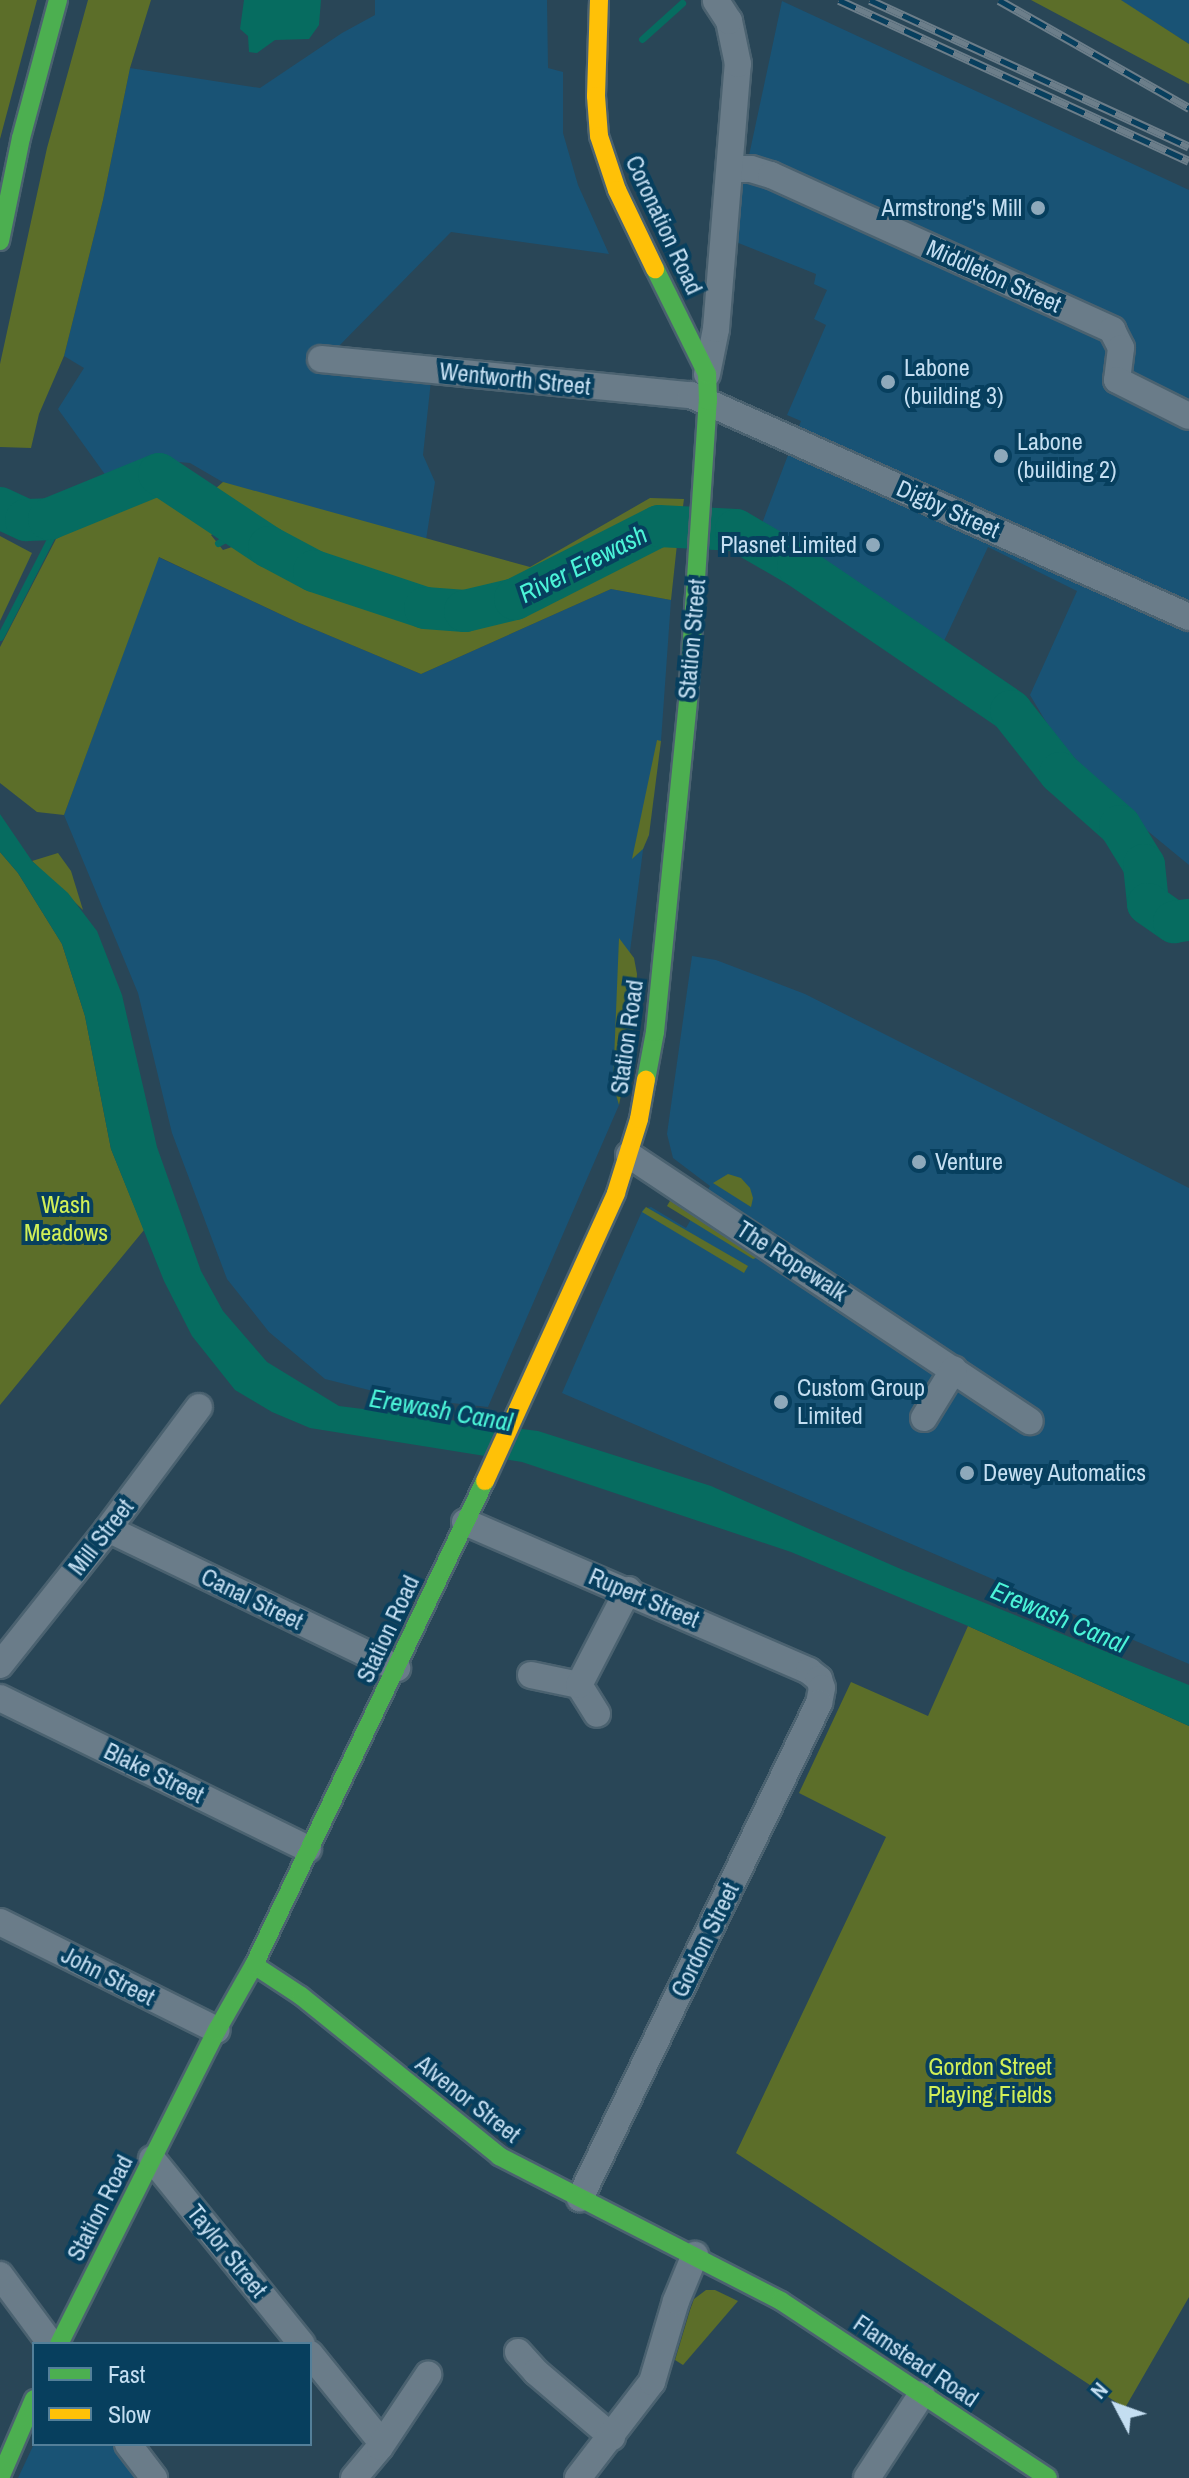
<!DOCTYPE html>
<html>
<head>
<meta charset="utf-8">
<style>
	body { margin:0 }
	#map { position:relative; width:1189px; height:2478px; overflow:hidden; background:#294657; font-family:"Archivo Narrow",sans-serif }
	div>[style] { position:absolute }
	[style*='--x'] { left:calc(var(--x)*1px); top:calc(var(--y)*1px); width:calc(var(--w)*1px); rotate:calc(var(--a)*1deg) }
	.built>* { inset:0; background:#195375 }
	.green>* { inset:0; background:#5c6e29 }
	.water>* { inset:0; background:#066c60 }
	.stream>* { height:7px; margin:-3.5px; padding:0 3.5px; transform-origin:3.5px; border-radius:3.5px; background:#066c60 }
	.river>* { height:42px; margin:-21px; padding:0 21px; transform-origin:21px; border-radius:21px; background:#066c60 }
	.roads { filter:drop-shadow(2px 0 #4b6270) drop-shadow(-2px 0 #4b6270) drop-shadow(0 2px #4b6270) drop-shadow(0 -2px #4b6270) }
	.street>* { height:26px; margin:-13px; padding:0 13px; transform-origin:13px; border-radius:13px; background:#6a7c89 }
	.fast>* { height:18px; margin:-9px; padding:0 9px; transform-origin:9px; border-radius:9px; background:#4caf50 }
	.slow>* { height:18px; margin:-9px; padding:0 9px; transform-origin:9px; border-radius:9px; background:#ffc107 }
	.rail>* { height:9px; margin-top:-4.5px; transform-origin:0; background:repeating-linear-gradient(90deg,#073f5e 0 18px,#6c7e8a 0 36px); box-sizing:border-box; border-block:2px solid #6c7e8a }
	.dots>* { width:22px; height:22px; translate:-50% -50%; box-sizing:border-box; border:4px solid #073f5e; border-radius:50% }
	span { translate:-50% -50%; white-space:nowrap; text-align:center; line-height:1.15; -webkit-text-stroke:8px #073f5e; paint-order:stroke }
	.poi-label { font-size:24px; color:#c4def1 }
	.right { translate:-100% -50%; text-align:right }
	.left { translate:0 -50%; text-align:left }
	.street-label { font-size:24px; color:#c4def1 }
	.park-label { font-size:24px; color:#d1ef57 }
	.water-label { font-size:26px; color:#4bf4d8; font-style:italic }
	.legend { position:absolute; left:32px; top:2342px; width:280px; height:104px; box-sizing:border-box; background:#073f5e; border:2px solid #537f99; margin:0; padding:10px 14px; list-style:none; font-size:24px; color:#c4def1 }
	.legend li { display:flex; align-items:center; gap:16px; height:40px }
	.legend b { width:40px; border:2px solid #537f99 }
	.north { position:absolute; left:1077px; top:2366px; width:80px; height:80px; -webkit-text-stroke:6px #073f5e; paint-order:stroke; rotate:311deg; font-size:22px; font-weight:700; line-height:32px; text-align:center; color:#c4def1 }
	.north::after { content:''; display:block; margin:auto; width:28px; height:36px; background:#c4def1; clip-path:polygon(50% 0,100% 100%,50% 72%,0 100%) }
</style>
</head>
<body>
<div id="map">
	<div class="built">
		<div style="clip-path:polygon(375px 0,547px 0,548px 68px,563px 72px,563px 133px,578px 185px,609px 254px,451px 232px,335px 350px,432px 371px,423px 455px,435px 482px,426px 540px,226px 484px,190px 463px,156px 460px,109px 480px,58px 409px,84px 368px,64px 356px,103px 200px,130px 68px,260px 88px,342px 33px,375px 15px)"></div>
		<div style="clip-path:polygon(1121px 0,1189px 0,1189px 44px,1126px 4px)"></div>
		<div style="clip-path:polygon(782px 1px,1189px 190px,1189px 865px,1127px 814px,1055px 737px,1030px 695px,1077px 591px,988px 547px,944px 641px,761px 526px,801px 421px,787px 415px,826px 325px,814px 319px,827px 290px,814px 284px,816px 274px,731px 240px)"></div>
		<div style="clip-path:polygon(158px 557px,297px 622px,421px 674px,611px 589px,671px 600px,661px 741px,657px 741px,613px 1084px,619px 1105px,488px 1407px,397px 1397px,325px 1379px,269px 1332px,227px 1279px,172px 1133px,138px 993px,64px 815px)"></div>
		<div style="clip-path:polygon(692px 956px,716px 960px,805px 994px,1189px 1188px,1189px 1664px,562px 1393px,643px 1209px,651px 1207px,686px 1228px,710px 1186px,673px 1158px,667px 1134px)"></div>
		<div style="clip-path:polygon(34px 2444px,111px 2444px,137px 2478px,18px 2478px)"></div>
	</div>
	<div class="green">
		<div style="clip-path:polygon(0 0,37px 0,0 139px)"></div>
		<div style="clip-path:polygon(88px 0,151px 0,130px 68px,103px 200px,64px 356px,39px 414px,31px 448px,0 447px,0 364px,47px 148px)"></div>
		<div style="clip-path:polygon(1031px 0,1121px 0,1189px 44px,1189px 84px)"></div>
		<div style="clip-path:polygon(223px 482px,530px 567px,650px 498px,684px 499px,682px 514px,651px 515px,513px 591px,460px 600px,427px 597px,372px 583px,316px 562px,207px 496px)"></div>
		<div style="clip-path:polygon(159px 489px,224px 527px,211px 535px,223px 550px,238px 545px,281px 568px,408px 615px,467px 618px,520px 604px,636px 543px,662px 534px,678px 535px,671px 600px,611px 589px,421px 674px,297px 622px,159px 557px,64px 815px,37px 812px,0 783px,0 647px,57px 537px,68px 527px)"></div>
		<div style="clip-path:polygon(0 536px,32px 553px,0 621px)"></div>
		<div style="clip-path:polygon(657px 740px,661px 741px,649px 835px,643px 849px,632px 859px)"></div>
		<div style="clip-path:polygon(0 852px,18px 873px,62px 944px,85px 1016px,111px 1149px,144px 1230px,0 1405px)"></div>
		<div style="clip-path:polygon(58px 853px,71px 871px,83px 910px,32px 861px)"></div>
		<div style="clip-path:polygon(619px 938px,634px 958px,637px 974px,633px 1034px,619px 1105px,613px 1085px)"></div>
		<div style="clip-path:polygon(728px 1174px,741px 1178px,750px 1188px,753px 1198px,751px 1207px,713px 1183px)"></div>
		<div style="clip-path:polygon(671px 1199px,759px 1257px,753px 1259px,667px 1206px)"></div>
		<div style="clip-path:polygon(646px 1207px,748px 1266px,744px 1273px,642px 1212px)"></div>
		<div style="clip-path:polygon(968px 1626px,1189px 1726px,1189px 2297px,1125px 2408px,736px 2153px,886px 1837px,799px 1793px,851px 1682px,928px 1716px)"></div>
		<div style="clip-path:polygon(706px 2290px,715px 2290px,738px 2301px,683px 2365px,675px 2360px,690px 2310px,694px 2299px)"></div>
	</div>
	<div class="water">
		<div style="clip-path:polygon(244px 0,321px 0,319px 25px,309px 39px,275px 40px,257px 53px,249px 52px,248px 36px,240px 29px)"></div>
		<div style="clip-path:polygon(0 814px,32px 861px,68px 893px,97px 931px,122px 995px,157px 1147px,201px 1271px,223px 1311px,267px 1362px,339px 1406px,538px 1431px,711px 1486px,903px 1570px,1189px 1685px,1189px 1726px,968px 1626px,791px 1552px,522px 1462px,310px 1428px,272px 1412px,235px 1390px,192px 1336px,164px 1281px,111px 1149px,85px 1016px,62px 944px,18px 873px,0 852px)"></div>
	</div>
	<div class="stream">
		<div style="--x:642;--y:39;--w:54;--a:-42"></div>
		<div style="--x:218;--y:543;--w:29;--a:-29"></div>
		<div style="--x:0;--y:637;--w:138;--a:-62.9"></div>
	</div>
	<div class="river">
		<div style="--x:0;--y:508;--w:29;--a:25"></div>
		<div style="--x:26;--y:520;--w:23;--a:-2"></div>
		<div style="--x:49;--y:519;--w:119;--a:-22.2"></div>
		<div style="--x:159;--y:474;--w:132;--a:33.6"></div>
		<div style="--x:269;--y:547;--w:51;--a:28.1"></div>
		<div style="--x:314;--y:571;--w:117;--a:18.4"></div>
		<div style="--x:425;--y:608;--w:40;--a:4.3"></div>
		<div style="--x:465;--y:611;--w:51;--a:-13.5"></div>
		<div style="--x:515;--y:599;--w:161;--a:-26.9"></div>
		<div style="--x:659;--y:526;--w:77;--a:3"></div>
		<div style="--x:736;--y:530;--w:72;--a:30.1"></div>
		<div style="--x:798;--y:566;--w:258;--a:34.2"></div>
		<div style="--x:1011;--y:711;--w:79;--a:51.7"></div>
		<div style="--x:1060;--y:773;--w:80;--a:41.5"></div>
		<div style="--x:1120;--y:826;--w:46;--a:58.4"></div>
		<div style="--x:1144;--y:865;--w:39;--a:84"></div>
		<div style="--x:1148;--y:904;--w:32;--a:35"></div>
		<div style="--x:1174;--y:922;--w:15;--a:-8"></div>
	</div>
	<div class="roads">
		<div class="street">
			<div style="--x:731;--y:169;--w:20;--a:0"></div>
			<div style="--x:751;--y:169;--w:21;--a:17"></div>
			<div style="--x:771;--y:175;--w:375;--a:24.4"></div>
			<div style="--x:1112;--y:330;--w:20;--a:63"></div>
			<div style="--x:1121;--y:348;--w:32;--a:97"></div>
			<div style="--x:1117;--y:380;--w:80;--a:26.6"></div>
			<div style="--x:321;--y:359;--w:372;--a:5.6"></div>
			<div style="--x:691;--y:395;--w:545;--a:24.03"></div>
			<div style="--x:707;--y:374;--w:46;--a:-78.7"></div>
			<div style="--x:716;--y:329;--w:266;--a:-85.3"></div>
			<div style="--x:738;--y:64;--w:44;--a:-101.8"></div>
			<div style="--x:729;--y:21;--w:24;--a:-123"></div>
			<div style="--x:629;--y:1155;--w:481;--a:33.6"></div>
			<div style="--x:924;--y:1418;--w:57;--a:-58.5"></div>
			<div style="--x:465;--y:1522;--w:375;--a:23.4"></div>
			<div style="--x:809;--y:1671;--w:13;--a:39"></div>
			<div style="--x:819;--y:1679;--w:9;--a:72"></div>
			<div style="--x:822;--y:1688;--w:15;--a:101"></div>
			<div style="--x:819;--y:1703;--w:550;--a:115.77"></div>
			<div style="--x:108;--y:1529;--w:321;--a:25.7"></div>
			<div style="--x:0;--y:1665;--w:174;--a:-51.5"></div>
			<div style="--x:108;--y:1529;--w:152;--a:-53.3"></div>
			<div style="--x:531;--y:1675;--w:49;--a:11.8"></div>
			<div style="--x:579;--y:1685;--w:34;--a:58"></div>
			<div style="--x:579;--y:1685;--w:107;--a:-62.7"></div>
			<div style="--x:0;--y:1698;--w:343;--a:26.1"></div>
			<div style="--x:0;--y:1922;--w:242;--a:26.5"></div>
			<div style="--x:152;--y:2159;--w:238;--a:51"></div>
			<div style="--x:0;--y:2275;--w:86;--a:53.5"></div>
			<div style="--x:518;--y:2352;--w:27;--a:48"></div>
			<div style="--x:536;--y:2372;--w:100;--a:40.5"></div>
			<div style="--x:310;--y:2354;--w:114;--a:51"></div>
			<div style="--x:128;--y:2444;--w:43;--a:52.6"></div>
			<div style="--x:354;--y:2478;--w:40;--a:-50"></div>
			<div style="--x:380;--y:2447;--w:87;--a:-56.3"></div>
			<div style="--x:578;--y:2478;--w:121;--a:-52.4"></div>
			<div style="--x:652;--y:2382;--w:84;--a:-73.5"></div>
			<div style="--x:676;--y:2301;--w:50;--a:-67.6"></div>
			<div style="--x:867;--y:2478;--w:100;--a:-56.8"></div>
		</div>
		<div class="fast">
			<div style="--x:0;--y:241;--w:105;--a:-78.5"></div>
			<div style="--x:21;--y:138;--w:143;--a:-75"></div>
			<div style="--x:646;--y:1080;--w:49;--a:-79.4"></div>
			<div style="--x:655;--y:1032;--w:335;--a:-84.3"></div>
			<div style="--x:688;--y:699;--w:299;--a:-86.2"></div>
			<div style="--x:708;--y:401;--w:27;--a:-92"></div>
			<div style="--x:707;--y:374;--w:117;--a:-116.3"></div>
			<div style="--x:254;--y:1965;--w:56;--a:33.4"></div>
			<div style="--x:301;--y:1996;--w:255;--a:38.9"></div>
			<div style="--x:499;--y:2156;--w:317;--a:27.2"></div>
			<div style="--x:781;--y:2301;--w:320;--a:33.5"></div>
			<div style="--x:59;--y:2344;--w:352;--a:-63.3"></div>
			<div style="--x:217;--y:2030;--w:75;--a:-60.4"></div>
			<div style="--x:254;--y:1965;--w:536;--a:-64.49"></div>
			<div style="--x:0;--y:2478;--w:86;--a:-66.7"></div>
		</div>
		<div class="slow">
			<div style="--x:599;--y:0;--w:96;--a:91.8"></div>
			<div style="--x:596;--y:96;--w:40;--a:85.7"></div>
			<div style="--x:599;--y:136;--w:57;--a:71.6"></div>
			<div style="--x:617;--y:190;--w:88;--a:64.3"></div>
			<div style="--x:485;--y:1481;--w:316;--a:-65.5"></div>
			<div style="--x:616;--y:1193;--w:77;--a:-72.7"></div>
			<div style="--x:639;--y:1119;--w:40;--a:-80"></div>
		</div>
	</div>
	<div class="rail">
		<div style="--x:839;--y:0;--w:385;--a:24.7"></div>
		<div style="--x:870;--y:0;--w:351;--a:24.7"></div>
		<div style="--x:999;--y:0;--w:219;--a:29.6"></div>
	</div>
	<div class="dots">
		<div style="left:1038px;top:208px;background:#8ea9bb"></div>
		<div style="left:888px;top:382px;background:#8ea9bb"></div>
		<div style="left:1001px;top:456px;background:#8ea9bb"></div>
		<div style="left:873px;top:545px;background:#8ea9bb"></div>
		<div style="left:919px;top:1162px;background:#8ea9bb"></div>
		<div style="left:781px;top:1402px;background:#8ea9bb"></div>
		<div style="left:967px;top:1473px;background:#8ea9bb"></div>
	</div>
	<div class="poi-label">
		<span class="right" style="left:1022px;top:208px">Armstrong's Mill</span>
		<span class="left" style="left:904px;top:382px">Labone<br>(building 3)</span>
		<span class="left" style="left:1017px;top:456px">Labone<br>(building 2)</span>
		<span class="right" style="left:857px;top:545px">Plasnet Limited</span>
		<span class="left" style="left:935px;top:1162px">Venture</span>
		<span class="left" style="left:797px;top:1402px">Custom Group<br>Limited</span>
		<span class="left" style="left:983px;top:1473px">Dewey Automatics</span>
	</div>
	<div class="street-label">
		<span style="left:664px;top:225px;rotate:65deg">Coronation Road</span>
		<span style="left:994px;top:276px;rotate:24deg">Middleton Street</span>
		<span style="left:515px;top:379px;rotate:6deg">Wentworth Street</span>
		<span style="left:948px;top:509px;rotate:24deg">Digby Street</span>
		<span style="left:692px;top:639px;rotate:-85deg">Station Street</span>
		<span style="left:627px;top:1037px;rotate:-82deg">Station Road</span>
		<span style="left:792px;top:1261px;rotate:33deg">The Ropewalk</span>
		<span style="left:101px;top:1537px;rotate:-52deg">Mill Street</span>
		<span style="left:644px;top:1598px;rotate:23deg">Rupert Street</span>
		<span style="left:252px;top:1599px;rotate:26deg">Canal Street</span>
		<span style="left:388px;top:1629px;rotate:-65deg">Station Road</span>
		<span style="left:154px;top:1773px;rotate:26deg">Blake Street</span>
		<span style="left:705px;top:1940px;rotate:-64deg">Gordon Street</span>
		<span style="left:108px;top:1976px;rotate:27deg">John Street</span>
		<span style="left:468px;top:2099px;rotate:38deg">Alvenor Street</span>
		<span style="left:100px;top:2208px;rotate:-63deg">Station Road</span>
		<span style="left:227px;top:2251px;rotate:51deg">Taylor Street</span>
		<span style="left:916px;top:2361px;rotate:34deg">Flamstead Road</span>
	</div>
	<div class="park-label">
		<span style="left:66px;top:1219px">Wash<br>Meadows</span>
		<span style="left:990px;top:2081px">Gordon Street<br>Playing Fields</span>
	</div>
	<div class="water-label">
		<span style="left:583px;top:564px;rotate:-27deg">River Erewash</span>
		<span style="left:441px;top:1410px;rotate:10deg">Erewash Canal</span>
		<span style="left:1059px;top:1617px;rotate:23deg">Erewash Canal</span>
	</div>
	<ul class="legend">
	<li><b style="height:10px;background:#4caf50"></b>Fast</li>
	<li><b style="height:10px;background:#ffc107"></b>Slow</li>
	</ul>
	<div class="north">N</div>
</div>
</body>
</html>
